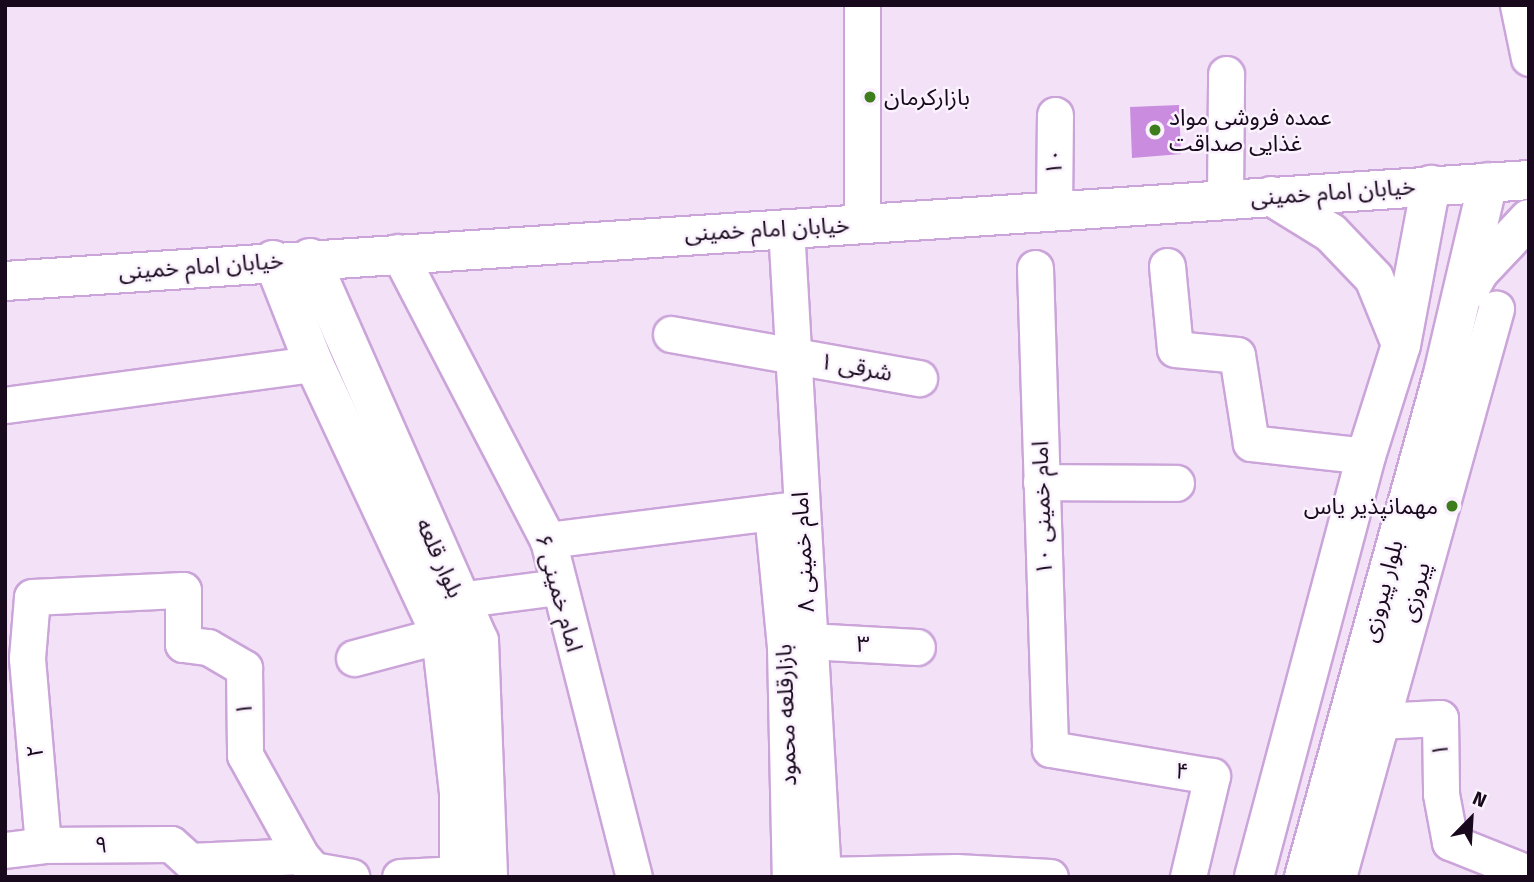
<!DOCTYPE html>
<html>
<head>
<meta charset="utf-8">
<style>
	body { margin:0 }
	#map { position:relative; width:1534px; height:882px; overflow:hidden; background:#f2e1f7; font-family:"Fira Sans","Noto Sans Arabic",sans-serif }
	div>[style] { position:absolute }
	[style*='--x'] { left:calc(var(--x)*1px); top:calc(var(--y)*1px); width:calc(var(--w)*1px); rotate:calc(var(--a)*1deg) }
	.building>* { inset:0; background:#ca8cdf }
	.roads { filter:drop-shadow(2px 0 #cba4d9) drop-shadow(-2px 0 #cba4d9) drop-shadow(0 2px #cba4d9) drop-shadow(0 -2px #cba4d9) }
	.minor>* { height:35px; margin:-17.5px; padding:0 17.5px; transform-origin:17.5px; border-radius:17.5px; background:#fff }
	.major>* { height:38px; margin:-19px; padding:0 19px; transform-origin:19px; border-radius:19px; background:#fff }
	.dots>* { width:19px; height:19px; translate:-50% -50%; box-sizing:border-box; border:4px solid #faf2fd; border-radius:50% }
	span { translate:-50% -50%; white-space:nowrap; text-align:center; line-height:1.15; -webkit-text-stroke:5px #faf2fd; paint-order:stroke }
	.poi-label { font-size:23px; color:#18091d }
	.left { translate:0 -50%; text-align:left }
	.right { translate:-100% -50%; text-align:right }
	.street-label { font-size:23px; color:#18091d }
	.frame { position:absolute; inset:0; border:7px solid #18091d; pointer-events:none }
	.north { position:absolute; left:1436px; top:784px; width:70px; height:70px; -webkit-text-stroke:5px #faf2fd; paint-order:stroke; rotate:24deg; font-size:19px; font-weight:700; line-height:28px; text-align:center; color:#18091d }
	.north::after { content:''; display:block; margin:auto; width:24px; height:32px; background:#18091d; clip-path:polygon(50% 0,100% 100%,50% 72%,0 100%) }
</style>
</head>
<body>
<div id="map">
	<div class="building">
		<div style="clip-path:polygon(1179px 105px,1181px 154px,1132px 158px,1130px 107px)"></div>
	</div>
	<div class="roads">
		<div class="minor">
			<div style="--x:862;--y:5;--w:218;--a:90"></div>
			<div style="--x:1518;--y:5;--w:54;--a:78.3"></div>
			<div style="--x:1225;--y:199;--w:125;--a:-89.5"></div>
			<div style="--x:1054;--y:209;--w:94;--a:-89.4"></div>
			<div style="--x:786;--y:227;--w:651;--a:86.74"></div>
			<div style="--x:398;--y:252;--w:325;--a:62.5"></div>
			<div style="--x:548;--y:540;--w:348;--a:75.7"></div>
			<div style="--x:1167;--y:266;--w:83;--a:84.5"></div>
			<div style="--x:1175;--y:349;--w:62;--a:5.5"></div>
			<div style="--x:1237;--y:355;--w:89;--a:81"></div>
			<div style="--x:1251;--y:443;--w:116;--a:6.4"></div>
			<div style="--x:1035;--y:268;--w:481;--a:88.2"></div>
			<div style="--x:1050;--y:749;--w:164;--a:9.5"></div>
			<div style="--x:1212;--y:776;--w:104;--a:103.4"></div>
			<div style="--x:671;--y:334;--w:252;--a:10.1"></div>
			<div style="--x:5;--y:405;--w:312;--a:-7.6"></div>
			<div style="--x:1041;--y:482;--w:135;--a:0.4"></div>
			<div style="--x:772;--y:512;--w:136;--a:84.5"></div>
			<div style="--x:785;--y:647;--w:230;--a:88.8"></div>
			<div style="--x:548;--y:540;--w:250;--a:-7.1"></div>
			<div style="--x:458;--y:600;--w:101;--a:-7.4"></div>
			<div style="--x:808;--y:641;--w:109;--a:3.2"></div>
			<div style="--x:354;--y:658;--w:90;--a:-14.8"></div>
			<div style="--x:1357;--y:722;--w:83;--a:-2.8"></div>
			<div style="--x:1440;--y:718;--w:76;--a:89.2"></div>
			<div style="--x:1441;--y:794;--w:49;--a:79.4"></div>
			<div style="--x:1450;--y:842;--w:73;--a:21.7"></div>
			<div style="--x:43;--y:845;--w:188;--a:-94.9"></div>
			<div style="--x:27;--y:658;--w:61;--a:-85.3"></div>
			<div style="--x:32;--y:597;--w:151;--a:-2.7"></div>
			<div style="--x:183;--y:590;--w:54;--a:90"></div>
			<div style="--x:183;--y:644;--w:25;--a:7"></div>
			<div style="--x:208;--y:647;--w:42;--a:30.3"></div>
			<div style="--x:244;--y:668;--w:87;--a:89.3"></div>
			<div style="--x:245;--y:755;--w:115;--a:61"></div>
			<div style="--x:5;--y:850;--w:38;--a:-7"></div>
			<div style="--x:43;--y:845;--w:128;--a:-0.4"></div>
			<div style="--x:171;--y:844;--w:25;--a:42"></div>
			<div style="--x:190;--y:861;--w:111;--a:-2.6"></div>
			<div style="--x:301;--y:856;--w:18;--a:49"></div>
			<div style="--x:313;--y:870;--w:39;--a:10"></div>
			<div style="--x:823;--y:875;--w:133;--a:-1.3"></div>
			<div style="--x:956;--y:872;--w:94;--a:3"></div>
			<div style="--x:400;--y:877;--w:59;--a:-2.9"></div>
			<div style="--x:1338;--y:877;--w:590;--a:-74.46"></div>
		</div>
		<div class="major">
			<div style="--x:1271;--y:196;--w:70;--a:31.7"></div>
			<div style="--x:1331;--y:233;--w:62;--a:46.3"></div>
			<div style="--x:1374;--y:278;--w:71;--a:67.8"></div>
			<div style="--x:310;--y:258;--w:419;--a:66.2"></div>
			<div style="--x:479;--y:641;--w:236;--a:87.8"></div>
			<div style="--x:273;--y:260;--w:112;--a:68.5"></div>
			<div style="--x:314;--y:364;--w:299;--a:64.9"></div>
			<div style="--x:441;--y:635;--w:160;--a:83.5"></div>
			<div style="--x:459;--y:794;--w:83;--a:90"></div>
			<div style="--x:5;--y:281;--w:1527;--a:-3.79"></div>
			<div style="--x:1469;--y:290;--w:21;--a:-61"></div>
			<div style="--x:1479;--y:272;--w:73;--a:-46.7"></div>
			<div style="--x:1254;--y:877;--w:436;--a:-75.1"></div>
			<div style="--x:1366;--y:456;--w:116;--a:-72.5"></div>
			<div style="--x:1401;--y:345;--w:163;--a:-79.4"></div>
			<div style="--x:1304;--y:877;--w:522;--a:-74.55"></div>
			<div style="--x:1443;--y:374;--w:197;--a:-76.8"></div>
		</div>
	</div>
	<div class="dots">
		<div style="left:870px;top:97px;background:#3e7d1c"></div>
		<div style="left:1155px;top:130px;background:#3e7d1c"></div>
		<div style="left:1452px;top:506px;background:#3e7d1c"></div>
	</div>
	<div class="poi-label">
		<span class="left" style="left:884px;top:97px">بازارکرمان</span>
		<span class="left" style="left:1169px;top:130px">عمده فروشی مواد<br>غذایی صداقت</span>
		<span class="right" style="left:1438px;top:506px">مهمانپذیر یاس</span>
	</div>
	<div class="street-label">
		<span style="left:1054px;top:162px;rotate:-89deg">۱۰</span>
		<span style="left:1333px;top:192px;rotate:-4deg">خیابان امام خمینی</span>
		<span style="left:767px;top:229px;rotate:-3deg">خیابان امام خمینی</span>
		<span style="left:201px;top:266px;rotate:-4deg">خیابان امام خمینی</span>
		<span style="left:856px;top:367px;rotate:10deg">۱ شرقی</span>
		<span style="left:1042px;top:508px;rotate:-92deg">امام خمینی ۱۰</span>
		<span style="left:803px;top:552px;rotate:-93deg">امام خمینی ۸</span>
		<span style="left:440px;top:558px;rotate:66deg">بلوار قلعه</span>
		<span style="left:1382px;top:591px;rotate:-75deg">بلوار پیروزی</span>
		<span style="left:1415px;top:592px;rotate:-75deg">پیروزی</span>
		<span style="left:559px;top:593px;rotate:74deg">امام خمینی ۶</span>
		<span style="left:863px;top:644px;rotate:3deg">۳</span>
		<span style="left:244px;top:709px;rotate:-90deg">۱</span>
		<span style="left:786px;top:715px;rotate:-92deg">بازارقلعه محمود</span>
		<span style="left:1440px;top:750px;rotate:-91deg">۱</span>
		<span style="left:35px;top:751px;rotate:-95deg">۲</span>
		<span style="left:1182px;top:771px;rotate:9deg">۴</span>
		<span style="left:101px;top:844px">۹</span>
	</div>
	<div class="frame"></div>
	<div class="north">N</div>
</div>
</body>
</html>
